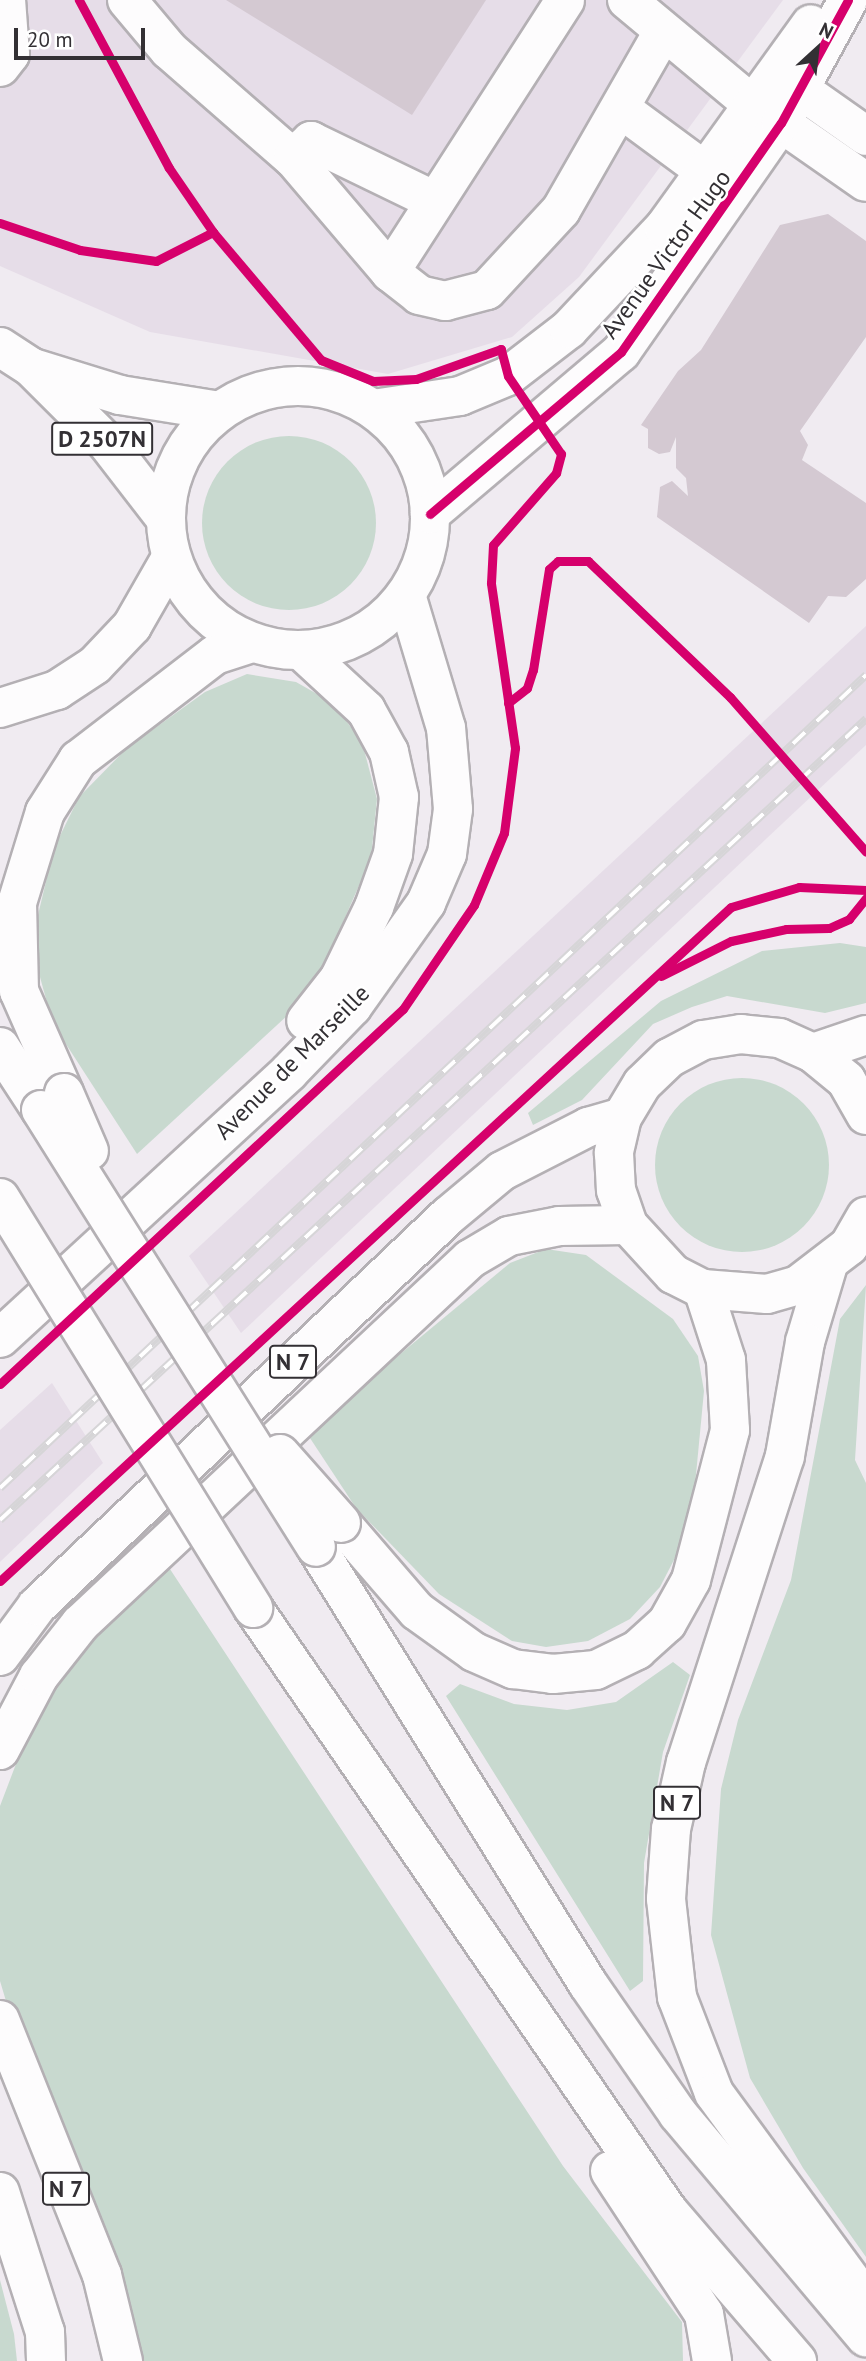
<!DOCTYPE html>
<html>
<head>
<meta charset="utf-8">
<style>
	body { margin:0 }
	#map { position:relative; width:866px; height:2361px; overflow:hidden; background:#f0ebf1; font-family:"PT Sans",sans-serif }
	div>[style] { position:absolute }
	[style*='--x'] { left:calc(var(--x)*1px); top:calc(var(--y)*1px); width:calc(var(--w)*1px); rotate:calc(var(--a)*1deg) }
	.built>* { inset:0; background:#e6dde8 }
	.green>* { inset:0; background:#c8d9cf }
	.round { border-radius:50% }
	.building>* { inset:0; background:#d4c9d2 }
	.roads { filter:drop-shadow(2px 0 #b4b0b4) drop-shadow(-2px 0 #b4b0b4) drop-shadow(0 2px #b4b0b4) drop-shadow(0 -2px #b4b0b4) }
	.minor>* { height:38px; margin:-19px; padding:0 19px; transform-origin:19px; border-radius:19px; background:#fdfcfd }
	.major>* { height:38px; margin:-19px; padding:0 19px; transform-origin:19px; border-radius:19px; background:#fdfcfd }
	.major>.ring { margin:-19px; padding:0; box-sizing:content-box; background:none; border:38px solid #fdfcfd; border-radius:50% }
	.highway>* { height:38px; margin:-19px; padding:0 19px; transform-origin:19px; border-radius:19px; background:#fdfcfd }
	.rail>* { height:8px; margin-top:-4px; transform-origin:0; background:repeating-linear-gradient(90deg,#fff 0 16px,#d6d5d7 0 32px); box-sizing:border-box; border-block:2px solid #d6d5d7 }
	.bridges { filter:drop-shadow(2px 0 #b4b0b4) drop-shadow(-2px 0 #b4b0b4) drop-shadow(0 2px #b4b0b4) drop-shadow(0 -2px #b4b0b4) }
	.highway-bridge>* { height:38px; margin:-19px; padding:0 19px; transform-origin:19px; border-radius:19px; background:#fdfcfd }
	.cycleway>* { height:9px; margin:-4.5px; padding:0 4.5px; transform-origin:4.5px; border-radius:4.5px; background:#d6006c }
	span { translate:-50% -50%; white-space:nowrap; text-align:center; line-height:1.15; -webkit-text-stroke:5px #fff; paint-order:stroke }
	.shield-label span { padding:2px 5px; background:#fff; border:2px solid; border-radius:5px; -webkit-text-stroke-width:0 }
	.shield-label { font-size:23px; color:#333034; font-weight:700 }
	.street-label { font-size:24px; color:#333034 }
	.north { position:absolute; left:782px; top:14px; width:70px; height:70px; -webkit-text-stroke:5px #fff; paint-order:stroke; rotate:27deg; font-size:19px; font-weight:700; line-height:28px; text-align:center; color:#333034 }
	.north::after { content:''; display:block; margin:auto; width:24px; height:32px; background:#333034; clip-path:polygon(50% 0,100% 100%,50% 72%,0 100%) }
	.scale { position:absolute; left:14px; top:28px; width:131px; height:32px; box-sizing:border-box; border:4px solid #333034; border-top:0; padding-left:9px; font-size:21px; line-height:24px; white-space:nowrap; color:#333034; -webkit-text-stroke:5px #fff; paint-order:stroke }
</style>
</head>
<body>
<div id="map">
	<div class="built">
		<div style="clip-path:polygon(0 0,783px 0,579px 277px,512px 337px,388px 374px,150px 332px,0 266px)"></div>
		<div style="clip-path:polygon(866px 626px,866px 745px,241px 1333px,189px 1256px)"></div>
		<div style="clip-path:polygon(52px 1383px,103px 1463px,0 1562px,0 1430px)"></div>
	</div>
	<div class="green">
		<div class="round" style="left:202px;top:436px;width:174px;height:174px"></div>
		<div style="clip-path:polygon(247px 674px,296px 682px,333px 703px,362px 742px,377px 799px,371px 858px,327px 959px,289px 1014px,137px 1154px,53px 1024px,35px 959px,38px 915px,54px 848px,79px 797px,126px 749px,205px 692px)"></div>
		<div style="clip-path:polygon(840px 943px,866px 947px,866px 1003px,825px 1013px,727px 996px,692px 1007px,653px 1024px,582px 1100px,533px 1125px,528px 1113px,661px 1001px,762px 951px)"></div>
		<div class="round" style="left:655px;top:1078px;width:174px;height:174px"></div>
		<div style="clip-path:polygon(546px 1249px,586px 1255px,673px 1319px,698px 1356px,704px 1391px,695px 1485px,676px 1556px,660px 1587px,630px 1619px,588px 1641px,546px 1647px,512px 1641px,439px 1594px,356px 1508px,306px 1432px,510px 1263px)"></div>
		<div style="clip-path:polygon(866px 1285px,855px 1460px,866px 1483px,866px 2257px,803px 2168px,750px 2078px,711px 1935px,721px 1789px,738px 1720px,791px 1580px,840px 1319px)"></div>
		<div style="clip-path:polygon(166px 1563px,563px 2166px,682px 2322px,683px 2361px,144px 2361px,121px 2272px,15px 2031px,0 1981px,0 1806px,32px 1722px,61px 1675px)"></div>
		<div style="clip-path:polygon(673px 1662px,690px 1675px,663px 1752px,644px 1863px,643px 1981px,630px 1991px,446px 1696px,460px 1684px,514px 1704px,567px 1710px,616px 1702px)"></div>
		<div style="clip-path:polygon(0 2280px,14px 2334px,17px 2361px,0 2361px)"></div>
	</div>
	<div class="building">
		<div style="clip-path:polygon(226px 0,486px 0,412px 115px)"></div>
		<div style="clip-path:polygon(828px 214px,866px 241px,866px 337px,800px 431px,808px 445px,802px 460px,866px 503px,866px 579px,846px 597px,828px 596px,809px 623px,657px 517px,660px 487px,672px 481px,688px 496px,686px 478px,676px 468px,676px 437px,670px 452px,659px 454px,648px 448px,648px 429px,641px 425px,678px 371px,701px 350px,780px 225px)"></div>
	</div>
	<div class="roads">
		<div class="minor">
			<div style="--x:127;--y:0;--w:65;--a:50"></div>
			<div style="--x:169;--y:50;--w:164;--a:41.1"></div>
			<div style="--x:293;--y:158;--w:150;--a:49.6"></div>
			<div style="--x:390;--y:272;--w:37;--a:38"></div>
			<div style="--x:419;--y:295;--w:27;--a:13"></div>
			<div style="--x:445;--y:301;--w:43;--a:-14.7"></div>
			<div style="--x:487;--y:290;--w:109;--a:-47.2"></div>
			<div style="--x:561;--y:210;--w:203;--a:-60.2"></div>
			<div style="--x:627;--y:0;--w:164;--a:39.8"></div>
			<div style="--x:0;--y:67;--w:16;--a:-52"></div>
			<div style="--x:10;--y:54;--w:54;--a:-94.2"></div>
			<div style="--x:798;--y:88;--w:83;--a:35.2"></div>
			<div style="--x:621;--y:109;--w:104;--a:36.4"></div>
			<div style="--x:781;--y:123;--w:103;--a:34.8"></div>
			<div style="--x:293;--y:158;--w:25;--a:-43"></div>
			<div style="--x:311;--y:141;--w:138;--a:25.8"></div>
			<div style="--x:390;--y:272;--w:323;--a:-57.2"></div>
		</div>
		<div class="major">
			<div style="--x:0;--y:347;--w:37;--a:33"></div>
			<div style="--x:31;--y:367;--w:107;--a:45"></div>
			<div style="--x:107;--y:443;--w:95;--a:52.3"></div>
			<div style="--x:36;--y:369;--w:88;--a:17.2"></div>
			<div style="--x:120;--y:395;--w:101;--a:9.1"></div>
			<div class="ring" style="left:166px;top:386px;width:226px;height:226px"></div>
			<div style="--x:373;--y:409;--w:88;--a:-8.5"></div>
			<div style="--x:460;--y:396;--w:52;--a:-22.6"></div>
			<div style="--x:508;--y:376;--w:77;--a:-37.6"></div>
			<div style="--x:569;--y:329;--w:139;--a:-46.8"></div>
			<div style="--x:664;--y:228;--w:251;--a:-54.2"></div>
			<div style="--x:430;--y:514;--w:250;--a:-40.3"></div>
			<div style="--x:621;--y:352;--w:279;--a:-55.1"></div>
			<div style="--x:781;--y:123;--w:140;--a:-61.4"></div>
			<div style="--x:302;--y:651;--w:87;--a:42.7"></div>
			<div style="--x:366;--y:710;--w:48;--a:61.3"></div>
			<div style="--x:389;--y:752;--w:46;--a:77.5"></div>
			<div style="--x:399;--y:797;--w:57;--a:96"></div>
			<div style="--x:393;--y:854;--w:56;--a:109.7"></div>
			<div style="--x:374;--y:907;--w:80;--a:115.9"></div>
			<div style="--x:339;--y:979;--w:53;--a:128.2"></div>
			<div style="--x:813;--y:1053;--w:56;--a:-18.8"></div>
			<div style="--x:866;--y:1115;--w:40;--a:-119.7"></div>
			<div style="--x:846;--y:1080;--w:43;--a:-140.7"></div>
			<div style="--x:813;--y:1053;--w:37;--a:-156"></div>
			<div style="--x:779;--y:1038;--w:38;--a:-174"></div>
			<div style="--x:741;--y:1034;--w:38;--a:171"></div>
			<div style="--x:703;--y:1040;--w:38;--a:152"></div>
			<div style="--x:669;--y:1058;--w:37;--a:136"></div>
			<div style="--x:642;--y:1084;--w:39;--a:121"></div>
			<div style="--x:622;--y:1117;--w:37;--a:103"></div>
			<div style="--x:614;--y:1153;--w:37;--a:87"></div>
			<div style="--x:616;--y:1190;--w:37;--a:71"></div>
			<div style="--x:628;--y:1225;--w:67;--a:47.4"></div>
			<div style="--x:673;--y:1274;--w:34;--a:27"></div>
			<div style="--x:703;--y:1289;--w:64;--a:4.5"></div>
			<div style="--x:767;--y:1294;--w:32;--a:-16"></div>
			<div style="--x:798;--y:1285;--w:64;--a:-37.4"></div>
			<div style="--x:849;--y:1246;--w:34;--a:-60"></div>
			<div style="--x:0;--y:1338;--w:393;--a:-42.6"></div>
			<div style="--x:289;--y:1072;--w:91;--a:-45.9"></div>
			<div style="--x:352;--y:1007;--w:128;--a:-54.6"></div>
			<div style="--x:426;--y:903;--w:53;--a:-66.8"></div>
			<div style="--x:447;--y:854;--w:45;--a:-82.4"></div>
			<div style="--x:453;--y:809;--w:81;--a:-94.9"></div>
			<div style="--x:446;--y:728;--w:139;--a:-106.7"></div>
			<div style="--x:0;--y:1656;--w:62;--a:-53.5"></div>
			<div style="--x:37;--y:1606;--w:567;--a:-43.5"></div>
			<div style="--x:448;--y:1216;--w:70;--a:-39.8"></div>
			<div style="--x:502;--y:1171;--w:97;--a:-27.1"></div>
			<div style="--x:588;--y:1127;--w:35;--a:-16"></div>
			<div style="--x:0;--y:1750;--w:84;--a:-62.2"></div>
			<div style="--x:39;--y:1676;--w:66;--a:-51.7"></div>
			<div style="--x:80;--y:1624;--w:534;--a:-43.1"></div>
			<div style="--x:470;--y:1259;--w:45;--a:-30.5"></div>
			<div style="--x:509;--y:1236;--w:51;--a:-11.3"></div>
			<div style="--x:559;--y:1226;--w:69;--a:-0.8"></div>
			<div style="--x:0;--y:2020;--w:275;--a:68.2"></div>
			<div style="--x:102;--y:2275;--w:89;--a:76.3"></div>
			<div style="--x:0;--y:2192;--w:147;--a:72.2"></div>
			<div style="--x:45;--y:2332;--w:29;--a:88"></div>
		</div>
		<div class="highway">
			<div style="--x:0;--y:708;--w:60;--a:-17.5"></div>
			<div style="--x:57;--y:690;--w:45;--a:-33.3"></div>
			<div style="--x:95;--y:665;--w:54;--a:-46.5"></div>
			<div style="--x:132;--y:626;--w:78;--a:-60.2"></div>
			<div style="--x:0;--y:1047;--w:75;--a:56.9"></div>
			<div style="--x:64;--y:1093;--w:111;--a:-113.8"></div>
			<div style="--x:19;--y:991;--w:88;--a:-91.3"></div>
			<div style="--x:17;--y:903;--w:95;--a:-72.9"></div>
			<div style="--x:45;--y:812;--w:62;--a:-57.6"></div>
			<div style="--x:78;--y:760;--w:173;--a:-37.5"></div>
			<div style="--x:215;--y:655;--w:39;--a:-18"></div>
			<div style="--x:827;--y:1268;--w:77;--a:106.6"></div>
			<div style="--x:805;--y:1342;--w:116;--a:100"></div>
			<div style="--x:785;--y:1456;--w:322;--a:107.9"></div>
			<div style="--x:686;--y:1762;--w:69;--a:102.6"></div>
			<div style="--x:671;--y:1829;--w:70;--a:94.1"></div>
			<div style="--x:666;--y:1899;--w:99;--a:83.6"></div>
			<div style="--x:677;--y:1997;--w:103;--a:68.9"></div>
			<div style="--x:714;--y:2093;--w:258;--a:53.8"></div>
			<div style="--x:341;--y:1523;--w:116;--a:49.2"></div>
			<div style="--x:417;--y:1611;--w:70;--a:35.7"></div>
			<div style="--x:474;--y:1652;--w:43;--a:23.6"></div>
			<div style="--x:513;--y:1669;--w:40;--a:7.1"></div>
			<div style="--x:553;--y:1674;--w:43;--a:-5.3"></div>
			<div style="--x:596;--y:1670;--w:46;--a:-26"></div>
			<div style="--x:637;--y:1650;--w:40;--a:-42"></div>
			<div style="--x:667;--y:1623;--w:49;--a:-60.8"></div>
			<div style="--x:691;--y:1580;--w:155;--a:-75.4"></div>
			<div style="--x:730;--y:1430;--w:70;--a:-93.3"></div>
			<div style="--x:726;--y:1360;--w:75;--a:-107.9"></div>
			<div style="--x:316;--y:1547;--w:515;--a:58.1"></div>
			<div style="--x:588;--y:1984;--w:158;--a:55.3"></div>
			<div style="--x:678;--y:2114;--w:292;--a:49.9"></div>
			<div style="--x:253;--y:1608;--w:732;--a:55.46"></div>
			<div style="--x:668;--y:2211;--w:198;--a:49.3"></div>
			<div style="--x:610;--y:2171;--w:171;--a:56.7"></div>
			<div style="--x:704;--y:2314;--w:48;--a:80.3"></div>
		</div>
	</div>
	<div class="rail">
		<div style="--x:0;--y:1488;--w:1188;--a:-43.19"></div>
		<div style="--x:0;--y:1520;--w:1180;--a:-42.77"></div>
	</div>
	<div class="bridges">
		<div class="highway-bridge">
			<div style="--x:64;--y:1093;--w:63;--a:66.7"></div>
			<div style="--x:41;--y:1110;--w:516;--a:57.82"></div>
			<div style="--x:0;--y:1198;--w:482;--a:58.3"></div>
			<div style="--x:280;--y:1454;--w:92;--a:48.5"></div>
		</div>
	</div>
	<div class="cycleway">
		<div style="--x:0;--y:223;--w:84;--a:18.6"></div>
		<div style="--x:80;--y:250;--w:77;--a:8.2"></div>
		<div style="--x:156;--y:261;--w:64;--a:-27"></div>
		<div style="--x:430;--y:514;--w:250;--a:-40.3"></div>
		<div style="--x:621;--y:352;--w:279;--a:-55.1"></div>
		<div style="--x:781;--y:123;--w:140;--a:-61.4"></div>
		<div style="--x:508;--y:703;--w:24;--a:-38"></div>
		<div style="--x:527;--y:688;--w:19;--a:-72"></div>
		<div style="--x:533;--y:670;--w:102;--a:-81"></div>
		<div style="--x:549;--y:569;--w:12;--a:-42"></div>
		<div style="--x:558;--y:561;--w:30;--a:0"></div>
		<div style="--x:588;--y:561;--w:197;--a:43.8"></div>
		<div style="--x:730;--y:697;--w:206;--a:48.7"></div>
		<div style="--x:661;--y:976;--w:78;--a:-26.6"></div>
		<div style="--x:731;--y:941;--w:56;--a:-12.3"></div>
		<div style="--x:786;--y:929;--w:43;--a:-1.3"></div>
		<div style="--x:829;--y:928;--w:22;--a:-24"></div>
		<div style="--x:849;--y:919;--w:27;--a:-51"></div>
		<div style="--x:0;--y:1384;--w:550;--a:-42.94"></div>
		<div style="--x:403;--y:1009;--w:126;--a:-55.7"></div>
		<div style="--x:474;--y:905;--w:78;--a:-67.4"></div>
		<div style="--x:504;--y:833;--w:86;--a:-82.6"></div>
		<div style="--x:515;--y:748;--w:167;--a:-98.3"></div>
		<div style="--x:491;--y:583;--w:38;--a:-87"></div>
		<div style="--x:493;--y:545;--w:96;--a:-48.8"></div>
		<div style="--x:556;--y:473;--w:20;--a:-75"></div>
		<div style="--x:561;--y:454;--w:94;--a:-124.2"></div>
		<div style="--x:508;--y:376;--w:28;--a:-105"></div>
		<div style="--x:501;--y:349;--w:90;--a:160.6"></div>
		<div style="--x:416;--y:379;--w:43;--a:177.3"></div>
		<div style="--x:373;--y:381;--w:56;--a:-158"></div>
		<div style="--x:321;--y:360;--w:167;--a:-130.2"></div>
		<div style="--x:213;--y:232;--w:78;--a:-124.5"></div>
		<div style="--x:169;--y:168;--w:191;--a:-118.2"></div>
		<div style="--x:0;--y:1581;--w:994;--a:-42.68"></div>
		<div style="--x:731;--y:907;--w:71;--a:-16.4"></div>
		<div style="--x:799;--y:887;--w:67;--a:2.6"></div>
	</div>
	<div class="shield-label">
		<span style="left:102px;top:439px">D 2507N</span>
		<span style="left:293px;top:1362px">N 7</span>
		<span style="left:677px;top:1803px">N 7</span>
		<span style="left:66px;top:2189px">N 7</span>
	</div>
	<div class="street-label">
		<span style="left:666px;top:254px;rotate:-54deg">Avenue Victor Hugo</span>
		<span style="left:292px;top:1062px;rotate:-45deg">Avenue de Marseille</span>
	</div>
	<div class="north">N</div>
	<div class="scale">20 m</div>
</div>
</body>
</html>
